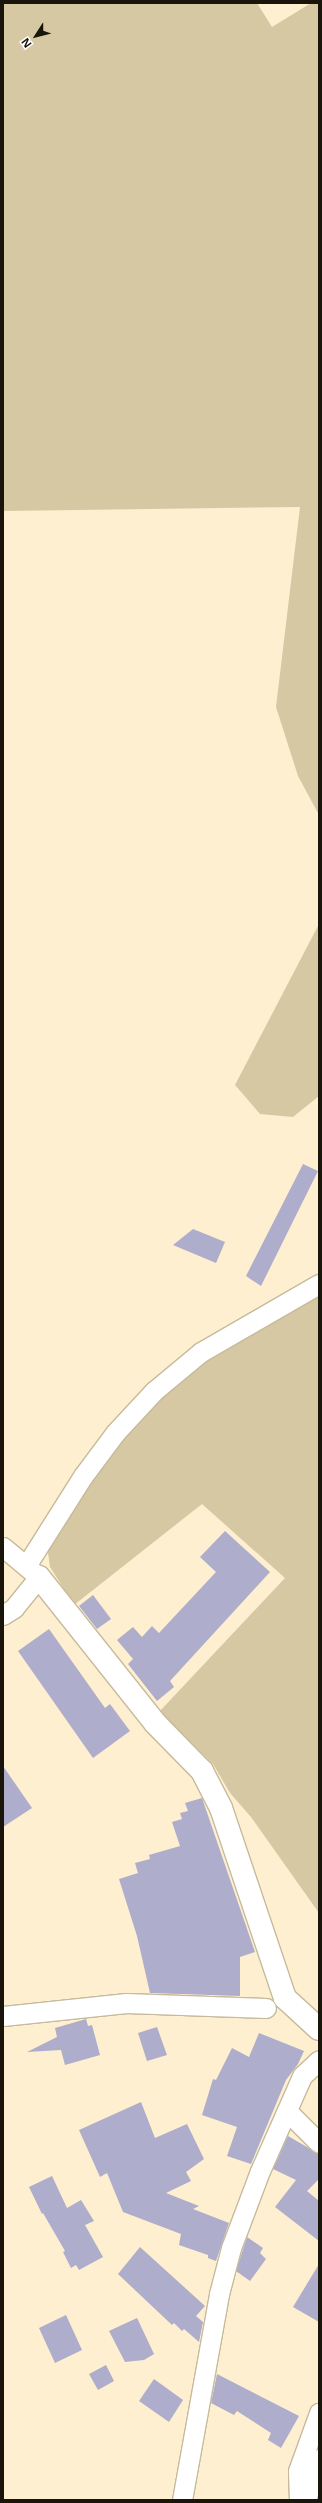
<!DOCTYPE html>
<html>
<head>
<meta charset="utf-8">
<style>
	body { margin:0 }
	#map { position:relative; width:322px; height:2503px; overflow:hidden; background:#fdefd0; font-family:"Open Sans",sans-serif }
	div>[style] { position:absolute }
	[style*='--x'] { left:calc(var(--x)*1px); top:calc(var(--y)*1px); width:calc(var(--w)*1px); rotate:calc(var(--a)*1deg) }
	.green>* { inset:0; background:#d7c8a4 }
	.building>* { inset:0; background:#aeadcb }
	.roads { filter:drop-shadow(1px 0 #c6ba9b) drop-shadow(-1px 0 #c6ba9b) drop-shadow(0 1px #c6ba9b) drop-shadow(0 -1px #c6ba9b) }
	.street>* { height:19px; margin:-9.5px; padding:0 9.5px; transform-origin:9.5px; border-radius:9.5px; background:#fff }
	.secondary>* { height:22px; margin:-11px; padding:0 11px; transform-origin:11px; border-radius:11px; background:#fff }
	span { translate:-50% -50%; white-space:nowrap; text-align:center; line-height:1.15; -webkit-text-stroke:3.5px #fdfdfd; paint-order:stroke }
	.frame { position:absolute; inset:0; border:4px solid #1a150a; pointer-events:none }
	.north { position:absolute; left:16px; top:16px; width:40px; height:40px; -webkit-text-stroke:3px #fdfdfd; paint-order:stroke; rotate:234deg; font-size:11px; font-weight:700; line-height:16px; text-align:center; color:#1a150a }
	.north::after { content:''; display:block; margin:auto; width:14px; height:18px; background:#1a150a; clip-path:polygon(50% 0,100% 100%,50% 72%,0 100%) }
</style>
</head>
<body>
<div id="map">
	<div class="green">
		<div style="clip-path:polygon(3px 3px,257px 3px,272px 27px,311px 3px,319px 3px,319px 815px,298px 776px,276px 707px,300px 507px,3px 511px)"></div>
		<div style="clip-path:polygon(319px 924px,319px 1096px,293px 1117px,260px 1114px,235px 1085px)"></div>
		<div style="clip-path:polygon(319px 1293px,319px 1913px,251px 1817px,230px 1793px,213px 1764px,159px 1712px,285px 1578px,202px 1504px,74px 1605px,50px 1567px,47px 1546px,69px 1507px,139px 1417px,153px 1404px,212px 1355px)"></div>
	</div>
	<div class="building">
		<div style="clip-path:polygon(303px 1164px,318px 1171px,261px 1286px,246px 1276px)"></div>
		<div style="clip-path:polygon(193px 1229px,225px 1242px,216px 1263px,173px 1245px)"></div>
		<div style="clip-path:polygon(225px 1531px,270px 1572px,170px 1681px,174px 1687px,157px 1701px,128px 1664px,133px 1659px,117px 1640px,133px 1627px,142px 1637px,152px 1626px,159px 1633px,216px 1572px,200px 1557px)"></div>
		<div style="clip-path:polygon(93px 1595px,111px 1619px,97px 1629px,79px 1606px)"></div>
		<div style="clip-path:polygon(49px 1629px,105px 1708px,110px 1704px,130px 1731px,93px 1758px,18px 1651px)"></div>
		<div style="clip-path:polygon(3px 1766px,32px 1808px,3px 1827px)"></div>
		<div style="clip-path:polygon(202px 1798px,255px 1952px,240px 1957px,240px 1996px,150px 1993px,137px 1936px,119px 1879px,138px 1873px,135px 1863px,150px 1859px,149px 1855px,180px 1846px,172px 1822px,182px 1819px,180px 1813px,188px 1811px,185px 1803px)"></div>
		<div style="clip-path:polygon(86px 2019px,88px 2026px,92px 2025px,100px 2055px,65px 2065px,61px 2050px,27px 2052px,57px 2037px,55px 2028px)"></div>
		<div style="clip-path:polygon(157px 2027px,167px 2055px,147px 2061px,138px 2033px)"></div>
		<div style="clip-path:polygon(259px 2033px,304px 2051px,298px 2064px,286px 2080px,251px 2164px,227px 2156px,237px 2127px,202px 2115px,213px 2079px,216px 2080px,232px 2048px,249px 2057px)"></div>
		<div style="clip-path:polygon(141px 2102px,155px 2138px,187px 2124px,204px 2159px,186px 2172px,191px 2181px,166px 2193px,199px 2206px,193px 2209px,229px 2223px,216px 2261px,208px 2258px,208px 2255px,179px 2245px,181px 2234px,123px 2212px,107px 2173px,100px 2177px,79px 2130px)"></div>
		<div style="clip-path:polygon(288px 2136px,319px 2154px,319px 2179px,307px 2191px,319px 2201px,319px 2241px,275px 2207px,296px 2180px,273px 2169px)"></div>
		<div style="clip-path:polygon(52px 2176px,67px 2208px,81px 2200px,94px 2221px,85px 2225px,103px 2257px,79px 2270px,76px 2265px,71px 2268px,63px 2252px,65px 2251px,43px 2213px,42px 2214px,29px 2187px)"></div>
		<div style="clip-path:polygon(247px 2237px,263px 2248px,260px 2253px,266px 2259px,250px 2281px,236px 2271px)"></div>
		<div style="clip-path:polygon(140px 2247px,205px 2306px,196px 2316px,203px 2322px,199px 2342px,184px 2329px,182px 2331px,174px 2323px,172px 2325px,118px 2274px)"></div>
		<div style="clip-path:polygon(319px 2264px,319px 2322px,293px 2307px)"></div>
		<div style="clip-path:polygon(66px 2315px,82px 2350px,55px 2363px,39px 2328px)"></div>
		<div style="clip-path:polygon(137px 2318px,154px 2354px,144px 2360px,125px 2362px,109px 2331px)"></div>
		<div style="clip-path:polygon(106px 2365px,114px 2381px,98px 2390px,89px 2374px)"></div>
		<div style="clip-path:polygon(217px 2374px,299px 2416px,281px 2448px,268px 2440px,271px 2433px,237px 2411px,234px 2415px,211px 2403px)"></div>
		<div style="clip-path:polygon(154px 2379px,183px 2400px,169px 2422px,139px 2401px)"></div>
	</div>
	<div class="roads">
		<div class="street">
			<div style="--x:3;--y:1547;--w:47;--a:39.8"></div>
			<div style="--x:39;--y:1577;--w:40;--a:129"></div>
			<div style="--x:14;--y:1608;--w:13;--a:148"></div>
			<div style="--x:26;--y:1566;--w:107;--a:-57.7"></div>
			<div style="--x:83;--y:1476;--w:54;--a:-53.3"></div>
			<div style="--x:115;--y:1433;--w:57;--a:-47.1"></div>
			<div style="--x:154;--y:1391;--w:61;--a:-39.7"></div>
			<div style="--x:201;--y:1352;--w:136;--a:-30"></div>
			<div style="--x:3;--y:2016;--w:124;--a:-6"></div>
			<div style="--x:126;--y:2003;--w:140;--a:2"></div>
			<div style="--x:287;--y:2111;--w:45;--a:45"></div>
			<div style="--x:182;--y:2500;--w:209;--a:-79.8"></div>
			<div style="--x:219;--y:2294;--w:48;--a:-75.4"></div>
			<div style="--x:231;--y:2248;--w:82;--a:-69.4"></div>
			<div style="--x:260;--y:2171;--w:104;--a:-66.1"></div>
			<div style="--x:302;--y:2076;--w:23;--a:-43"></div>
			<div style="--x:299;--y:2500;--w:29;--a:-92"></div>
			<div style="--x:298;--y:2471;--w:62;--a:-70.1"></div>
			<div style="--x:306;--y:2500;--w:43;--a:-72.4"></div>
		</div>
		<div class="secondary">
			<div style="--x:39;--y:1577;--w:186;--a:51.5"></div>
			<div style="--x:155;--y:1723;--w:67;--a:45.6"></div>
			<div style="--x:202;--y:1771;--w:42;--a:62.8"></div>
			<div style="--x:221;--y:1808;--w:200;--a:71.4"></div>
			<div style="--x:285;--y:1998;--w:46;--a:42.4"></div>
		</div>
	</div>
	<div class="frame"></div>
	<div class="north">N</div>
</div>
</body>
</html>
